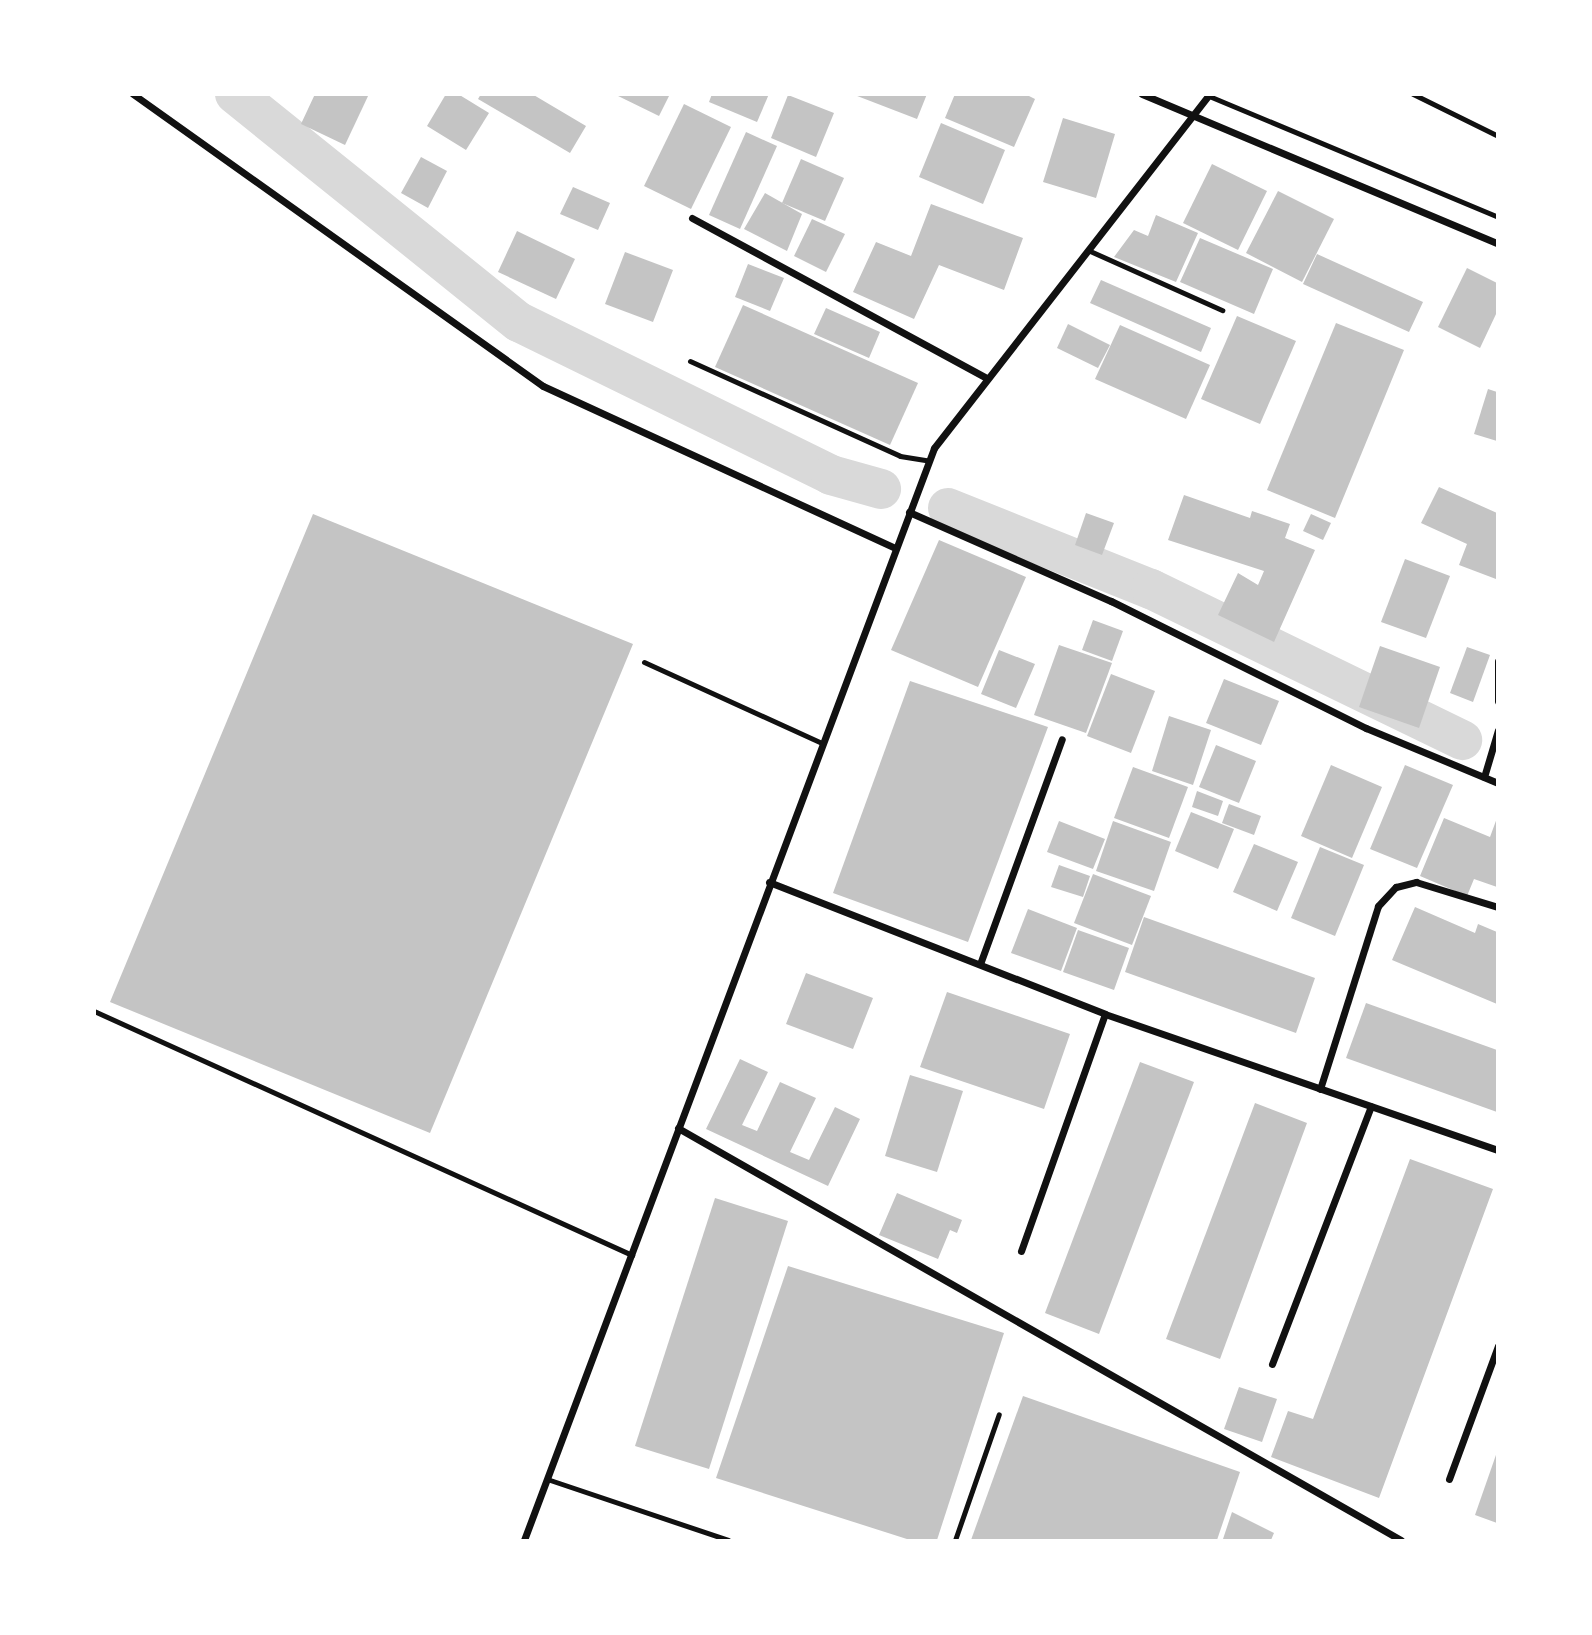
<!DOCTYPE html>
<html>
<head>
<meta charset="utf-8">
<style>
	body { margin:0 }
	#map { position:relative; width:1592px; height:1635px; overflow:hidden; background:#fff; font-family:"Public Sans",sans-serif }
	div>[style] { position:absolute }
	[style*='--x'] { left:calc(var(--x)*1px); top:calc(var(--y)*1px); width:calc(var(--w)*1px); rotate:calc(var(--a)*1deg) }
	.canal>* { height:40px; margin:-20px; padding:0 20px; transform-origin:20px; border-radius:20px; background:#d9d9d9 }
	.building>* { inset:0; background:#c4c4c4 }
	.service>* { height:5px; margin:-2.5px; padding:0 2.5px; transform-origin:2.5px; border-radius:2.5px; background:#111 }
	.minor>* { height:7px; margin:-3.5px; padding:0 3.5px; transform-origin:3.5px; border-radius:3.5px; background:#111 }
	span { translate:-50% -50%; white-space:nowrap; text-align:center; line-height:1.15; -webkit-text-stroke:7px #fff; paint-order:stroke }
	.frame { position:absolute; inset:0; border:96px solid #fff; pointer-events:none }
</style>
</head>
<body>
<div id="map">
	<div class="canal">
		<div style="--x:235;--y:94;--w:364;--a:38.8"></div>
		<div style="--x:519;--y:322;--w:347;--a:26.1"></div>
		<div style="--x:831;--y:475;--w:52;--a:15.6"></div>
		<div style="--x:948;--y:508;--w:219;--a:21.8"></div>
		<div style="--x:1151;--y:589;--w:346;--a:25.9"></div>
	</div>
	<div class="building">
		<div style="clip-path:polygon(315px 94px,369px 94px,345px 145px,301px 124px)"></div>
		<div style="clip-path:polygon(446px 94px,458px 94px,489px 113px,466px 150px,427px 126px)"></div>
		<div style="clip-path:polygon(481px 94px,532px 94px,586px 126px,570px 153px,478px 99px)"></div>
		<div style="clip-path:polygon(614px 94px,670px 94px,659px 116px)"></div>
		<div style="clip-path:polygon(712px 94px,769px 94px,757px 122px,709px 102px)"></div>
		<div style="clip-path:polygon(852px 94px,927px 94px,917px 119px)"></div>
		<div style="clip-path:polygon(955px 94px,1025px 94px,1035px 99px,1014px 147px,945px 118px)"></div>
		<div style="clip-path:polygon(788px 95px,834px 113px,816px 157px,771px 138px)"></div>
		<div style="clip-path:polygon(684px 104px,731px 127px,691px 209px,644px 186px)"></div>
		<div style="clip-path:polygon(1063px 118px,1115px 134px,1096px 198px,1043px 182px)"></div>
		<div style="clip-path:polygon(941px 123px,1005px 150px,983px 204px,919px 177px)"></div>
		<div style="clip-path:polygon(746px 132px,777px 146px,740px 229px,709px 215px)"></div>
		<div style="clip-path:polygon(421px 157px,447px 171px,428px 208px,401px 193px)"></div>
		<div style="clip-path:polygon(801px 159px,844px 178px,825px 221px,782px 203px)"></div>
		<div style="clip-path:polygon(1212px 164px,1267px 191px,1238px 250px,1183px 223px)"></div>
		<div style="clip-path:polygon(573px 187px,610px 203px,598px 230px,560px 214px)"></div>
		<div style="clip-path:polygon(1278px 191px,1334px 219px,1302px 282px,1246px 253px)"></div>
		<div style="clip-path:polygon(765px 193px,802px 214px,787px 251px,744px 229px)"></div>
		<div style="clip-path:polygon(931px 204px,1023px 238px,1004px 290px,939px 265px,914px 319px,853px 292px,876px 242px,911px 256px)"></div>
		<div style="clip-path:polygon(1156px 215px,1198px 233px,1176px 282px,1114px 257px,1134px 230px,1148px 236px)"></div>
		<div style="clip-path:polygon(812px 219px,845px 234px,826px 272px,794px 256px)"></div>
		<div style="clip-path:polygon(517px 231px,575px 259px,556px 299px,498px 272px)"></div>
		<div style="clip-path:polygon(1200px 238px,1273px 269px,1254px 314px,1180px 282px)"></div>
		<div style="clip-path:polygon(625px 252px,673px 270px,653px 322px,605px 304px)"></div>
		<div style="clip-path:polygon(1317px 254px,1423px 302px,1409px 332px,1303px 284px)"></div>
		<div style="clip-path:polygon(748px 264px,784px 278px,770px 311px,735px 297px)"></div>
		<div style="clip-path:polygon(1467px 268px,1497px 283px,1497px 312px,1480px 348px,1438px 327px)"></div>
		<div style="clip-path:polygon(1101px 280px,1211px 328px,1201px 352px,1090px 303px)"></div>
		<div style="clip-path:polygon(743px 305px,918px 383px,890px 445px,715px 367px)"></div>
		<div style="clip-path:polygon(826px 308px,880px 332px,869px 358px,814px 334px)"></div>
		<div style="clip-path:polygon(1237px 316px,1296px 341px,1260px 424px,1201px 399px)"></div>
		<div style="clip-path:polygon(1336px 323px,1404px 350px,1335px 518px,1267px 490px)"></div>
		<div style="clip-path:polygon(1068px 324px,1110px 345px,1098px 368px,1057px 348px)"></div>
		<div style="clip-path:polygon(1120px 325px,1210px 365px,1186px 419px,1095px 379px)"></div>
		<div style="clip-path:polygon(1488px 389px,1497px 392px,1497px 441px,1474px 434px)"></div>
		<div style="clip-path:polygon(1439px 487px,1497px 513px,1496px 579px,1459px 565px,1467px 544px,1421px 523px)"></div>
		<div style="clip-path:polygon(1184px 495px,1250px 518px,1252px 511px,1290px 524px,1285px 538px,1315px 550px,1274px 642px,1218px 615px,1238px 573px,1258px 585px,1264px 571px,1168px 540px)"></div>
		<div style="clip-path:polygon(1086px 513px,1114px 523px,1102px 555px,1075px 545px)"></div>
		<div style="clip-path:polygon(313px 514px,633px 644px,430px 1133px,110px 1002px)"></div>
		<div style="clip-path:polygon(1311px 514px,1331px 523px,1323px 540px,1303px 531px)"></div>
		<div style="clip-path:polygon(939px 540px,1026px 577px,978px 687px,891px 650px)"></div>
		<div style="clip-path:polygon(1405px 559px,1450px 576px,1426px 638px,1381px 622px)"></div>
		<div style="clip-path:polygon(1093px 620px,1123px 631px,1112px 661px,1082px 650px)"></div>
		<div style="clip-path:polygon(1059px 645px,1112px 663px,1086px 733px,1034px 715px)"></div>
		<div style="clip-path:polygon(1380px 646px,1440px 667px,1419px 728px,1359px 707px)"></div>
		<div style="clip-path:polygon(1467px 647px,1490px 655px,1473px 702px,1450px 693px)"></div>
		<div style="clip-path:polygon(999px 650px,1035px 664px,1016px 708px,981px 694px)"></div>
		<div style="clip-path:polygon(1111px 674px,1155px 691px,1131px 753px,1087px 736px)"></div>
		<div style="clip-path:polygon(1224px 679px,1279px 701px,1261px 745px,1206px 723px)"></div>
		<div style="clip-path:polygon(910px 681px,1048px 727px,968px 942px,833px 893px)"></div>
		<div style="clip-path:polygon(1169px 716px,1211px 730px,1193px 785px,1152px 771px)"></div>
		<div style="clip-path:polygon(1216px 745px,1256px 761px,1239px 803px,1199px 787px)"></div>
		<div style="clip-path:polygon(1331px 765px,1382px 787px,1352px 858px,1301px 836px)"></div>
		<div style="clip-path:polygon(1405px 765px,1453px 785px,1417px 868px,1370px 849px)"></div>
		<div style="clip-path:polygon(1133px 767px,1188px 787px,1169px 838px,1114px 818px)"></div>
		<div style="clip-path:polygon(1197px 791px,1223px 801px,1218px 816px,1192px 807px)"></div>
		<div style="clip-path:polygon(1229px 804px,1261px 816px,1254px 835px,1222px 823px)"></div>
		<div style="clip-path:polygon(1191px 812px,1234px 829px,1218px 869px,1175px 851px)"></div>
		<div style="clip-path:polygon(1444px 818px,1490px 837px,1497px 818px,1497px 887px,1474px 879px,1467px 896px,1420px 876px)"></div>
		<div style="clip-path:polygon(1059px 821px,1105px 839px,1093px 869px,1047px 852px)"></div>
		<div style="clip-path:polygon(1113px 821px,1171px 842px,1154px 891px,1096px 871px)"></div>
		<div style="clip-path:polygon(1254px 844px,1298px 862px,1277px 911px,1233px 892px)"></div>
		<div style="clip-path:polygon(1320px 847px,1364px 865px,1335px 936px,1291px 918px)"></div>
		<div style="clip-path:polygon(1059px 865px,1090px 876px,1083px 897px,1051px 887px)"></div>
		<div style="clip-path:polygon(1093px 874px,1151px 896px,1132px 945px,1074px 923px)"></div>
		<div style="clip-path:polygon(1415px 907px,1475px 933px,1478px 924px,1497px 932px,1497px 1004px,1392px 960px)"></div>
		<div style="clip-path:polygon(1028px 909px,1077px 928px,1061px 971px,1011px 953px)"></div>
		<div style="clip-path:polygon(1144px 917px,1315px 978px,1296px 1033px,1125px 972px)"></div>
		<div style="clip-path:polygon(1078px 930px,1129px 948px,1114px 990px,1063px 972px)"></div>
		<div style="clip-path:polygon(806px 973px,873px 998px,853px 1049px,786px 1024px)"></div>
		<div style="clip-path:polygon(947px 992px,1070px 1034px,1044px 1109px,920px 1067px)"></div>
		<div style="clip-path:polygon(1366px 1003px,1497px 1050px,1497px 1112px,1346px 1058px)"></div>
		<div style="clip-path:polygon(740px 1059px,768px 1072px,742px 1125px,757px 1131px,780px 1082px,816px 1098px,790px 1152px,809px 1160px,835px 1107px,860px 1119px,828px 1186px,706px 1129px)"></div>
		<div style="clip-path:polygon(1140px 1062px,1194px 1082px,1099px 1334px,1045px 1313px)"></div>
		<div style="clip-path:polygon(910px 1075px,963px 1091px,937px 1172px,885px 1156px)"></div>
		<div style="clip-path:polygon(1255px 1103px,1307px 1123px,1220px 1359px,1166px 1339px)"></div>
		<div style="clip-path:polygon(1410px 1159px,1493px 1189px,1379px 1498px,1271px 1457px,1288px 1411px,1313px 1419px)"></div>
		<div style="clip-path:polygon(897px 1193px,962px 1220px,957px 1233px,950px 1230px,938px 1259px,879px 1235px)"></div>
		<div style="clip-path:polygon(715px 1198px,788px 1221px,709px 1469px,635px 1446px)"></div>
		<div style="clip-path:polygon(788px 1266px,1004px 1333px,937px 1540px,910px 1540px,716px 1478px)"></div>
		<div style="clip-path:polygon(1239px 1387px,1277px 1399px,1262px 1442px,1224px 1429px)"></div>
		<div style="clip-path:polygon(1023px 1396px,1240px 1472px,1217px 1540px,971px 1540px)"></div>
		<div style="clip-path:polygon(1497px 1452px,1497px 1523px,1475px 1515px)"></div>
		<div style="clip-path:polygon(1232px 1512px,1274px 1533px,1271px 1540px,1223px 1539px)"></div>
	</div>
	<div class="service">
		<div style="--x:1413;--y:94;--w:95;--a:26.3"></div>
		<div style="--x:1209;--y:96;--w:313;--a:22.7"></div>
		<div style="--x:1090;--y:251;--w:145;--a:24.1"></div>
		<div style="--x:690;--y:361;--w:230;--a:24.3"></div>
		<div style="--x:900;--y:456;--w:30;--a:9"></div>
		<div style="--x:644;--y:662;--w:196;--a:24.5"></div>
		<div style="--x:94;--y:1011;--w:591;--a:24.4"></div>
		<div style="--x:547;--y:1479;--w:191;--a:18.6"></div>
		<div style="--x:955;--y:1540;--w:133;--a:-70.8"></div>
	</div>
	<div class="minor">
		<div style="--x:133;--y:94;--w:503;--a:35.46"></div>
		<div style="--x:543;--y:386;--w:388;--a:24.7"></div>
		<div style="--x:1142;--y:94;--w:386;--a:22.8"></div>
		<div style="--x:692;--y:218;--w:336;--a:28.5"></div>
		<div style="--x:909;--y:512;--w:221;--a:23.8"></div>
		<div style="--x:1111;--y:601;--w:285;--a:26.5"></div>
		<div style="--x:1366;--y:728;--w:143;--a:22.6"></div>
		<div style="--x:1498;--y:661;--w:40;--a:90"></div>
		<div style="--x:1484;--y:777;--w:49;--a:-73.4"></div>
		<div style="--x:769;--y:882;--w:361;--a:21.4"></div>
		<div style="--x:1105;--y:1014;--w:416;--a:19.1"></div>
		<div style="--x:980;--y:964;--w:239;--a:-70"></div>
		<div style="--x:1320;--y:1089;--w:192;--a:-72.4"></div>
		<div style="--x:1378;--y:906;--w:26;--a:-47"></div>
		<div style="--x:1396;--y:887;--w:21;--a:-14"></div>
		<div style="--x:1416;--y:882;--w:86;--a:17"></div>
		<div style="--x:678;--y:1128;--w:832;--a:29.68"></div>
		<div style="--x:1021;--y:1251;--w:251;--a:-70.5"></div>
		<div style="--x:1272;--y:1364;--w:276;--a:-69"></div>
		<div style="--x:1449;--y:1479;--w:142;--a:-69.8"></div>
		<div style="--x:524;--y:1540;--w:1166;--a:-69.42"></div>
		<div style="--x:934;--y:448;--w:449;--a:-52.1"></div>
	</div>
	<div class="frame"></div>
</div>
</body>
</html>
